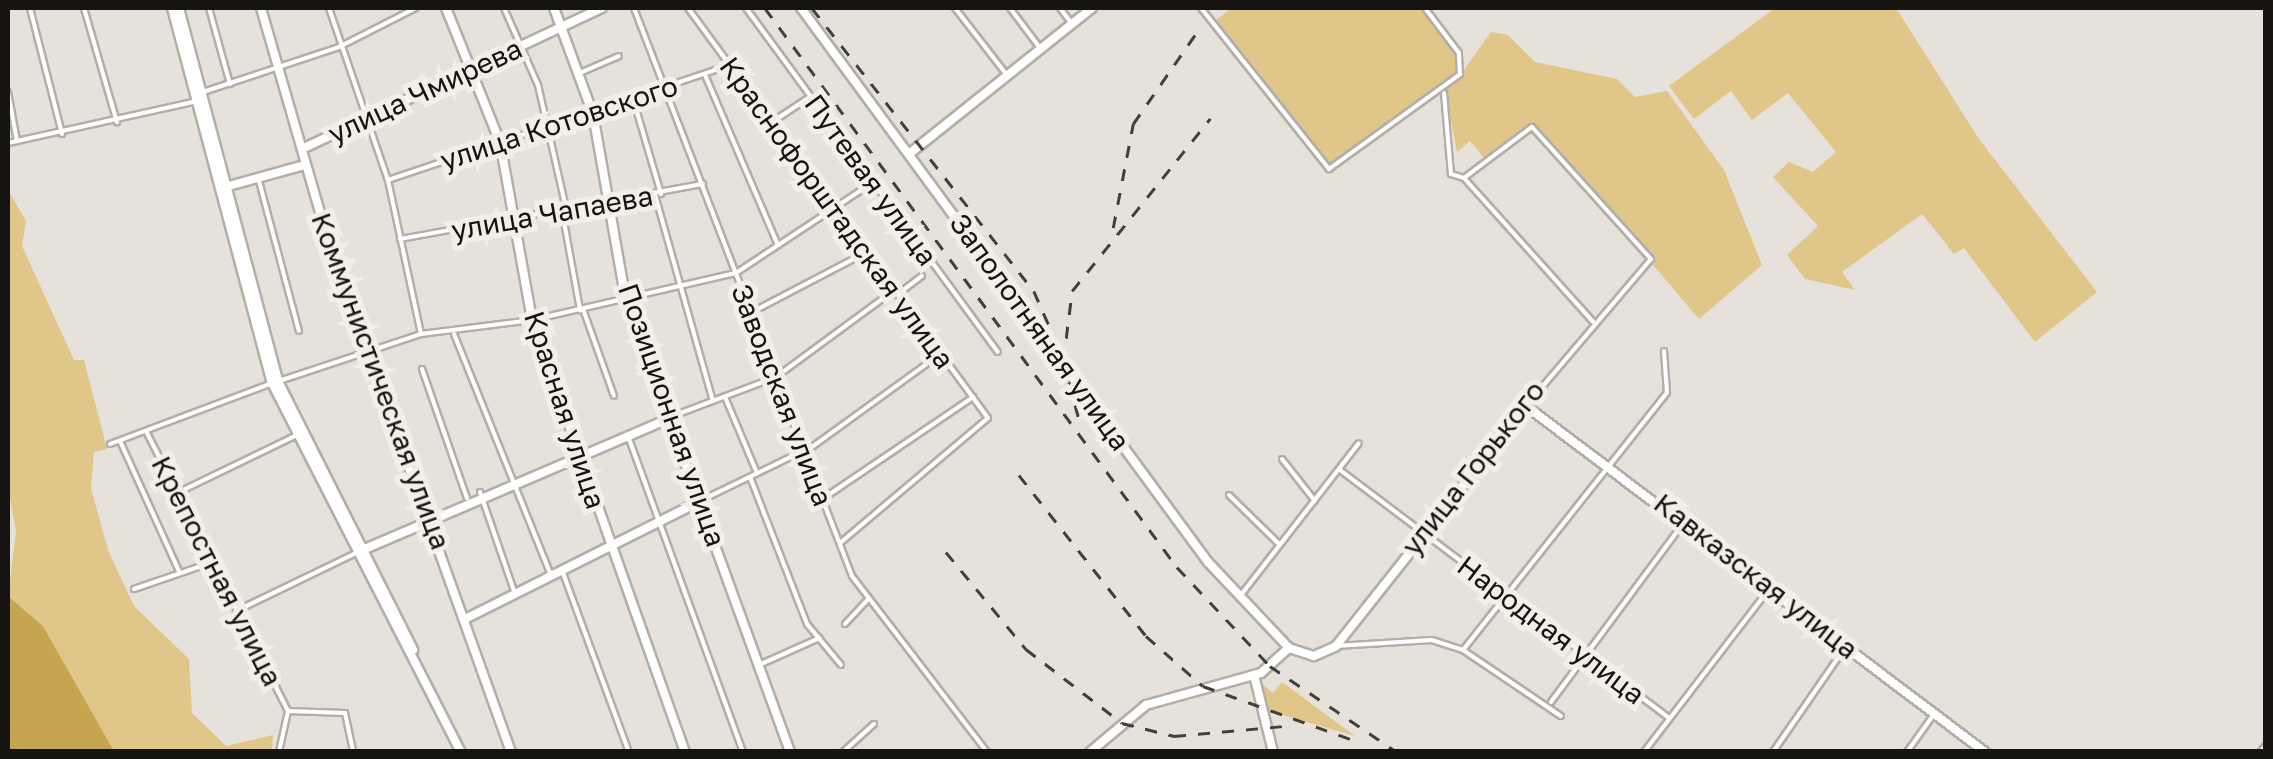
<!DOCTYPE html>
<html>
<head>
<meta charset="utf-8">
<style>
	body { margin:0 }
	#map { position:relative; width:2273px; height:759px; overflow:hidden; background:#e6e2db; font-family:"Golos Text",sans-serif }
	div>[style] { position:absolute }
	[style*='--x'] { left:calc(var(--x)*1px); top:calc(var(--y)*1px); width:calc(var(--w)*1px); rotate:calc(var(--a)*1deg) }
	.green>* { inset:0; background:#e1c689 }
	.water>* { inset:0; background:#c7a44f }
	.stream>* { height:2.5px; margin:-1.25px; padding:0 1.25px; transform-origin:1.25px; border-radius:1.25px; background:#c7a44f }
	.roads { filter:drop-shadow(2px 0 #b2afa8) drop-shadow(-2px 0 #b2afa8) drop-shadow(0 2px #b2afa8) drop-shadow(0 -2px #b2afa8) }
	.street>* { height:4px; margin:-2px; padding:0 2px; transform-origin:2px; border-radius:2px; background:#fff }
	.secondary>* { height:8px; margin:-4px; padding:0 4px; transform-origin:4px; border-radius:4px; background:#fff }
	.rail>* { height:2.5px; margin-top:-1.25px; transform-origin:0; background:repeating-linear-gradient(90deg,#413f3b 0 12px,transparent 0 24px) }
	span { translate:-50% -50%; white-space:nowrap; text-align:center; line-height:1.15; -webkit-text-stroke:10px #f3efe8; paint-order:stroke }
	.street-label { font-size:28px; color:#151411 }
	.frame { position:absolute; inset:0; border:10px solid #151411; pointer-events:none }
</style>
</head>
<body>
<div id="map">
	<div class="green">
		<div style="clip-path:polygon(1232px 8px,1424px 8px,1459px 53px,1456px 81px,1491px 32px,1508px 35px,1535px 62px,1617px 79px,1635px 97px,1667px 91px,1724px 170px,1762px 265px,1699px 319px,1533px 124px,1485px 159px,1470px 141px,1457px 152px,1445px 90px,1329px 169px,1216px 20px)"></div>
		<div style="clip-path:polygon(1775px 8px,1896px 8px,1979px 139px,2097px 292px,2035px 342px,1964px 248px,1954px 254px,1922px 214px,1842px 272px,1855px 290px,1805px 279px,1787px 255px,1818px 226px,1773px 177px,1789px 162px,1813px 172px,1836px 152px,1788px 93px,1752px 120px,1731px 91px,1694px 119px,1669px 86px)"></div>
		<div style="clip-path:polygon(8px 190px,26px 221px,22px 246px,74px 360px,84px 360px,107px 449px,94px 452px,91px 488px,108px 550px,134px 606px,189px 659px,192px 713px,226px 746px,273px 735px,272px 751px,114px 751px,43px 626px,8px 596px,16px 531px,8px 488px)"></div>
		<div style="clip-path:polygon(1260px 682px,1273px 693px,1282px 682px,1355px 736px,1266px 710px)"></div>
	</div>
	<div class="water">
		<div style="clip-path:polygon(8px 596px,43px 626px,114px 751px,8px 751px)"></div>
	</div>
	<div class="stream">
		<div style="--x:8;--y:497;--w:64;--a:90"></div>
	</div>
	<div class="roads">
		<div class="street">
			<div style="--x:30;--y:8;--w:130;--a:75.7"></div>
			<div style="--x:84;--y:8;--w:119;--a:73.9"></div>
			<div style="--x:209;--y:8;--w:79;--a:74.6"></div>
			<div style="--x:329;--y:8;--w:182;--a:71.1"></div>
			<div style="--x:388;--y:180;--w:157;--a:77.9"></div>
			<div style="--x:504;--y:8;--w:84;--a:66.2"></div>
			<div style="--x:538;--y:85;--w:131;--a:77.2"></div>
			<div style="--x:634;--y:8;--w:608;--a:69"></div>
			<div style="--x:852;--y:576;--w:222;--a:52.5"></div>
			<div style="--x:688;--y:8;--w:508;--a:53.81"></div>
			<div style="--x:988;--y:418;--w:194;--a:139.8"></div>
			<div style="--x:746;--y:8;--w:426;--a:53.8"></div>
			<div style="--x:955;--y:8;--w:85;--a:52.2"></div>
			<div style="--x:1010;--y:8;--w:50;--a:53.1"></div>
			<div style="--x:1060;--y:8;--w:20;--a:53"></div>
			<div style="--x:1201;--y:8;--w:206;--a:51.5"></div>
			<div style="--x:1329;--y:169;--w:162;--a:-35.9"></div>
			<div style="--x:1460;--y:74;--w:21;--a:-93"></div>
			<div style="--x:1459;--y:53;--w:56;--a:-127.1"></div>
			<div style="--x:582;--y:72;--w:40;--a:-23.4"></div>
			<div style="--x:705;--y:75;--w:185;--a:66.8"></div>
			<div style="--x:8;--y:92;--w:50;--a:79.6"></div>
			<div style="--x:203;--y:92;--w:143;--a:-18.3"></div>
			<div style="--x:339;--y:47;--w:86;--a:-26.9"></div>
			<div style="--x:1444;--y:93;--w:81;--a:85.1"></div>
			<div style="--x:1451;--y:174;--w:14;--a:17"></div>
			<div style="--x:634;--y:102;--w:96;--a:73.6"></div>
			<div style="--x:772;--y:122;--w:45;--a:-33.3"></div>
			<div style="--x:8;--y:143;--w:195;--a:-12.5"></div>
			<div style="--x:1464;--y:178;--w:85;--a:-36.9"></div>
			<div style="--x:1532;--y:127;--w:178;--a:48"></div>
			<div style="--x:1651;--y:259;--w:193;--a:130.4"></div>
			<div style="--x:1464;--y:178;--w:193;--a:48.1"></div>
			<div style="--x:388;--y:180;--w:360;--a:-18.6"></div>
			<div style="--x:259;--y:181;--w:155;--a:75.1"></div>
			<div style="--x:655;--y:195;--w:214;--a:74.3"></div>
			<div style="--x:563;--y:216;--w:96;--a:79.7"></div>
			<div style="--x:400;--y:239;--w:308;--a:-10.3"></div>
			<div style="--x:898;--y:294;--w:30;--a:-37"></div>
			<div style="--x:583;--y:309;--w:92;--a:70.4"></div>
			<div style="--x:754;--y:311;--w:125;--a:-27.6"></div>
			<div style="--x:454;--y:334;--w:260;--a:68.1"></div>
			<div style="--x:422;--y:369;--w:137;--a:70.8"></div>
			<div style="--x:279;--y:381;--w:150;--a:-18.3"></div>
			<div style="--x:421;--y:334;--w:112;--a:-7.2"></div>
			<div style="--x:532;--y:320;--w:209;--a:-13"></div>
			<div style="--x:736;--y:273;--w:163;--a:-33.5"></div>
			<div style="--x:725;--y:397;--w:82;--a:67.2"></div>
			<div style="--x:673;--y:416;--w:110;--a:-20.7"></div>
			<div style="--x:776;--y:377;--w:145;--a:-36.3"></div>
			<div style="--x:146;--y:431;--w:314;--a:63.1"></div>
			<div style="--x:628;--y:436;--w:336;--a:70"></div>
			<div style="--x:120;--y:441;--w:145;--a:65.6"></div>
			<div style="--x:110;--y:444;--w:171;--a:-20.6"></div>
			<div style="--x:805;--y:452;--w:165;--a:-35.9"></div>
			<div style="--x:1282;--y:459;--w:53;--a:51.8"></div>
			<div style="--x:1340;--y:470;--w:411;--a:37"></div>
			<div style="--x:750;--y:477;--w:158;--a:68.8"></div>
			<div style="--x:807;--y:624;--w:53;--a:50.3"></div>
			<div style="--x:480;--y:492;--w:105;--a:71"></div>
			<div style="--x:175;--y:494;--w:136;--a:-25.8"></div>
			<div style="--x:1229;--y:495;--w:70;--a:44.4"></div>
			<div style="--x:704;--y:499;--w:110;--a:-25.9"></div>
			<div style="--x:821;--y:500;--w:184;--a:-34.1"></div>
			<div style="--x:563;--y:573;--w:191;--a:69.8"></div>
			<div style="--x:134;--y:589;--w:80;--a:-18.9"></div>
			<div style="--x:1241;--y:595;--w:192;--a:-52.2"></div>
			<div style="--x:236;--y:611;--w:133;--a:-25.8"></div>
			<div style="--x:845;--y:624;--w:34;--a:-47"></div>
			<div style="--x:1336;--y:646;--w:96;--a:-3.6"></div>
			<div style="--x:1432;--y:640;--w:33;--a:18"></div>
			<div style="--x:1463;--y:650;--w:118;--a:34"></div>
			<div style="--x:1463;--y:650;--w:328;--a:-51.6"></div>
			<div style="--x:1667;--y:393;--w:42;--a:-94.1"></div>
			<div style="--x:761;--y:664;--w:64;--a:-24.1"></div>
			<div style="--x:1551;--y:702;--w:220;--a:-53.5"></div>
			<div style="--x:288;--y:711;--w:57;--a:2"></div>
			<div style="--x:345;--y:713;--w:40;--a:78"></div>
			<div style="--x:279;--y:752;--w:42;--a:-77.6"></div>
			<div style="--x:843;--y:752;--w:42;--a:-42.1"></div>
			<div style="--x:1644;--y:752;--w:205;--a:-52.5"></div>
			<div style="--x:1773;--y:752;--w:129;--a:-55.4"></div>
			<div style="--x:1907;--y:752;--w:43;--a:-54.5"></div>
		</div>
		<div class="secondary">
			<div style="--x:172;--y:8;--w:388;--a:75.1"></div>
			<div style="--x:272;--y:383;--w:415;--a:62.9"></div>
			<div style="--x:179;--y:8;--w:386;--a:75.1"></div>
			<div style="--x:278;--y:381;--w:301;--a:63.3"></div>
			<div style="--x:261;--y:8;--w:246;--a:73.9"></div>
			<div style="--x:329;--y:244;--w:540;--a:70.29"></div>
			<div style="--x:446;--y:8;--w:144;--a:68.1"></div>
			<div style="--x:500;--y:142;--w:181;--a:79.8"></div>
			<div style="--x:532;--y:320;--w:458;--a:70.5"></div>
			<div style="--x:554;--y:8;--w:113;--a:69.8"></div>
			<div style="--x:593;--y:114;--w:190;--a:80"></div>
			<div style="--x:626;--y:301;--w:480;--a:70"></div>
			<div style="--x:801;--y:8;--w:687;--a:53.7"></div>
			<div style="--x:1208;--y:562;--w:118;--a:46.7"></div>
			<div style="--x:1289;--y:648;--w:26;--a:18"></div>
			<div style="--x:1314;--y:656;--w:24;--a:-24"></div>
			<div style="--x:1336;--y:646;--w:306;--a:-51.6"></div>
			<div style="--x:1526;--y:406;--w:575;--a:37.01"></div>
			<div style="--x:302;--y:149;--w:331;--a:-25.2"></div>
			<div style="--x:909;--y:154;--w:234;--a:-38.6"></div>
			<div style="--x:225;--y:187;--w:83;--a:-15.4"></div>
			<div style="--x:360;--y:551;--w:340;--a:-23.2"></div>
			<div style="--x:467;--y:618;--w:262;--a:-26.6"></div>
			<div style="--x:1254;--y:675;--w:79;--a:76.1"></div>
			<div style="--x:1090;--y:752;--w:73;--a:-40"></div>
			<div style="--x:1146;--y:705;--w:119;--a:-15.5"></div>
			<div style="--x:1261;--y:673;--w:38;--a:-42"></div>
			<div style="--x:2263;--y:752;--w:5;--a:-53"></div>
		</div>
	</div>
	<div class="rail">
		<div style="--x:765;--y:8;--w:694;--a:53.61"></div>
		<div style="--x:1177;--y:567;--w:136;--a:46.8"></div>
		<div style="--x:1270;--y:666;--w:153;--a:34.1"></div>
		<div style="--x:812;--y:8;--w:360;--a:51.9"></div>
		<div style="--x:1034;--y:291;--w:60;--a:66.4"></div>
		<div style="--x:1113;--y:228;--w:106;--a:-79.1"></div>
		<div style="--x:1133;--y:124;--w:116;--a:-55.2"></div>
		<div style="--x:1078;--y:417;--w:57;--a:-105.3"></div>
		<div style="--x:1063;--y:362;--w:72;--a:-82.8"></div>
		<div style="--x:1072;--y:291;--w:221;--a:-51.3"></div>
		<div style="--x:1019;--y:475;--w:205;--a:51.7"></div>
		<div style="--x:1146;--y:636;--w:76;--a:41.3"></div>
		<div style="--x:1203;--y:686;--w:163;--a:19.8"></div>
		<div style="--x:946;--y:552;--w:126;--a:50.5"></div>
		<div style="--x:1026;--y:649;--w:121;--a:37.6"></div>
		<div style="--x:1122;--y:723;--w:54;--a:14"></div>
		<div style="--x:1174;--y:736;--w:109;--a:-5.2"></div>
	</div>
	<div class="street-label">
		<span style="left:425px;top:91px;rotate:-25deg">улица Чмирева</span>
		<span style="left:559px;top:123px;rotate:-18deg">улица Котовского</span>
		<span style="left:871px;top:180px;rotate:54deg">Путевая улица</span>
		<span style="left:552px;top:213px;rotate:-10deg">улица Чапаева</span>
		<span style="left:837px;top:213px;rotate:54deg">Краснофорштадская улица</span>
		<span style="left:1040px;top:332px;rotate:54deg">Заполотняная улица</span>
		<span style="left:381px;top:381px;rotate:70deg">Коммунистическая улица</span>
		<span style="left:782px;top:395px;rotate:69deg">Заводская улица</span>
		<span style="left:565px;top:410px;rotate:72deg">Красная улица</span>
		<span style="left:672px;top:415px;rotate:71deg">Позиционная улица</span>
		<span style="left:1473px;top:468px;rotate:-52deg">улица Горького</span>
		<span style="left:217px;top:571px;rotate:63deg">Крепостная улица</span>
		<span style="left:1756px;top:576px;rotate:38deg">Кавказская улица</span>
		<span style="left:1551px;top:630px;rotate:37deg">Народная улица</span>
	</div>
	<div class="frame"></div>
</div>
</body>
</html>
